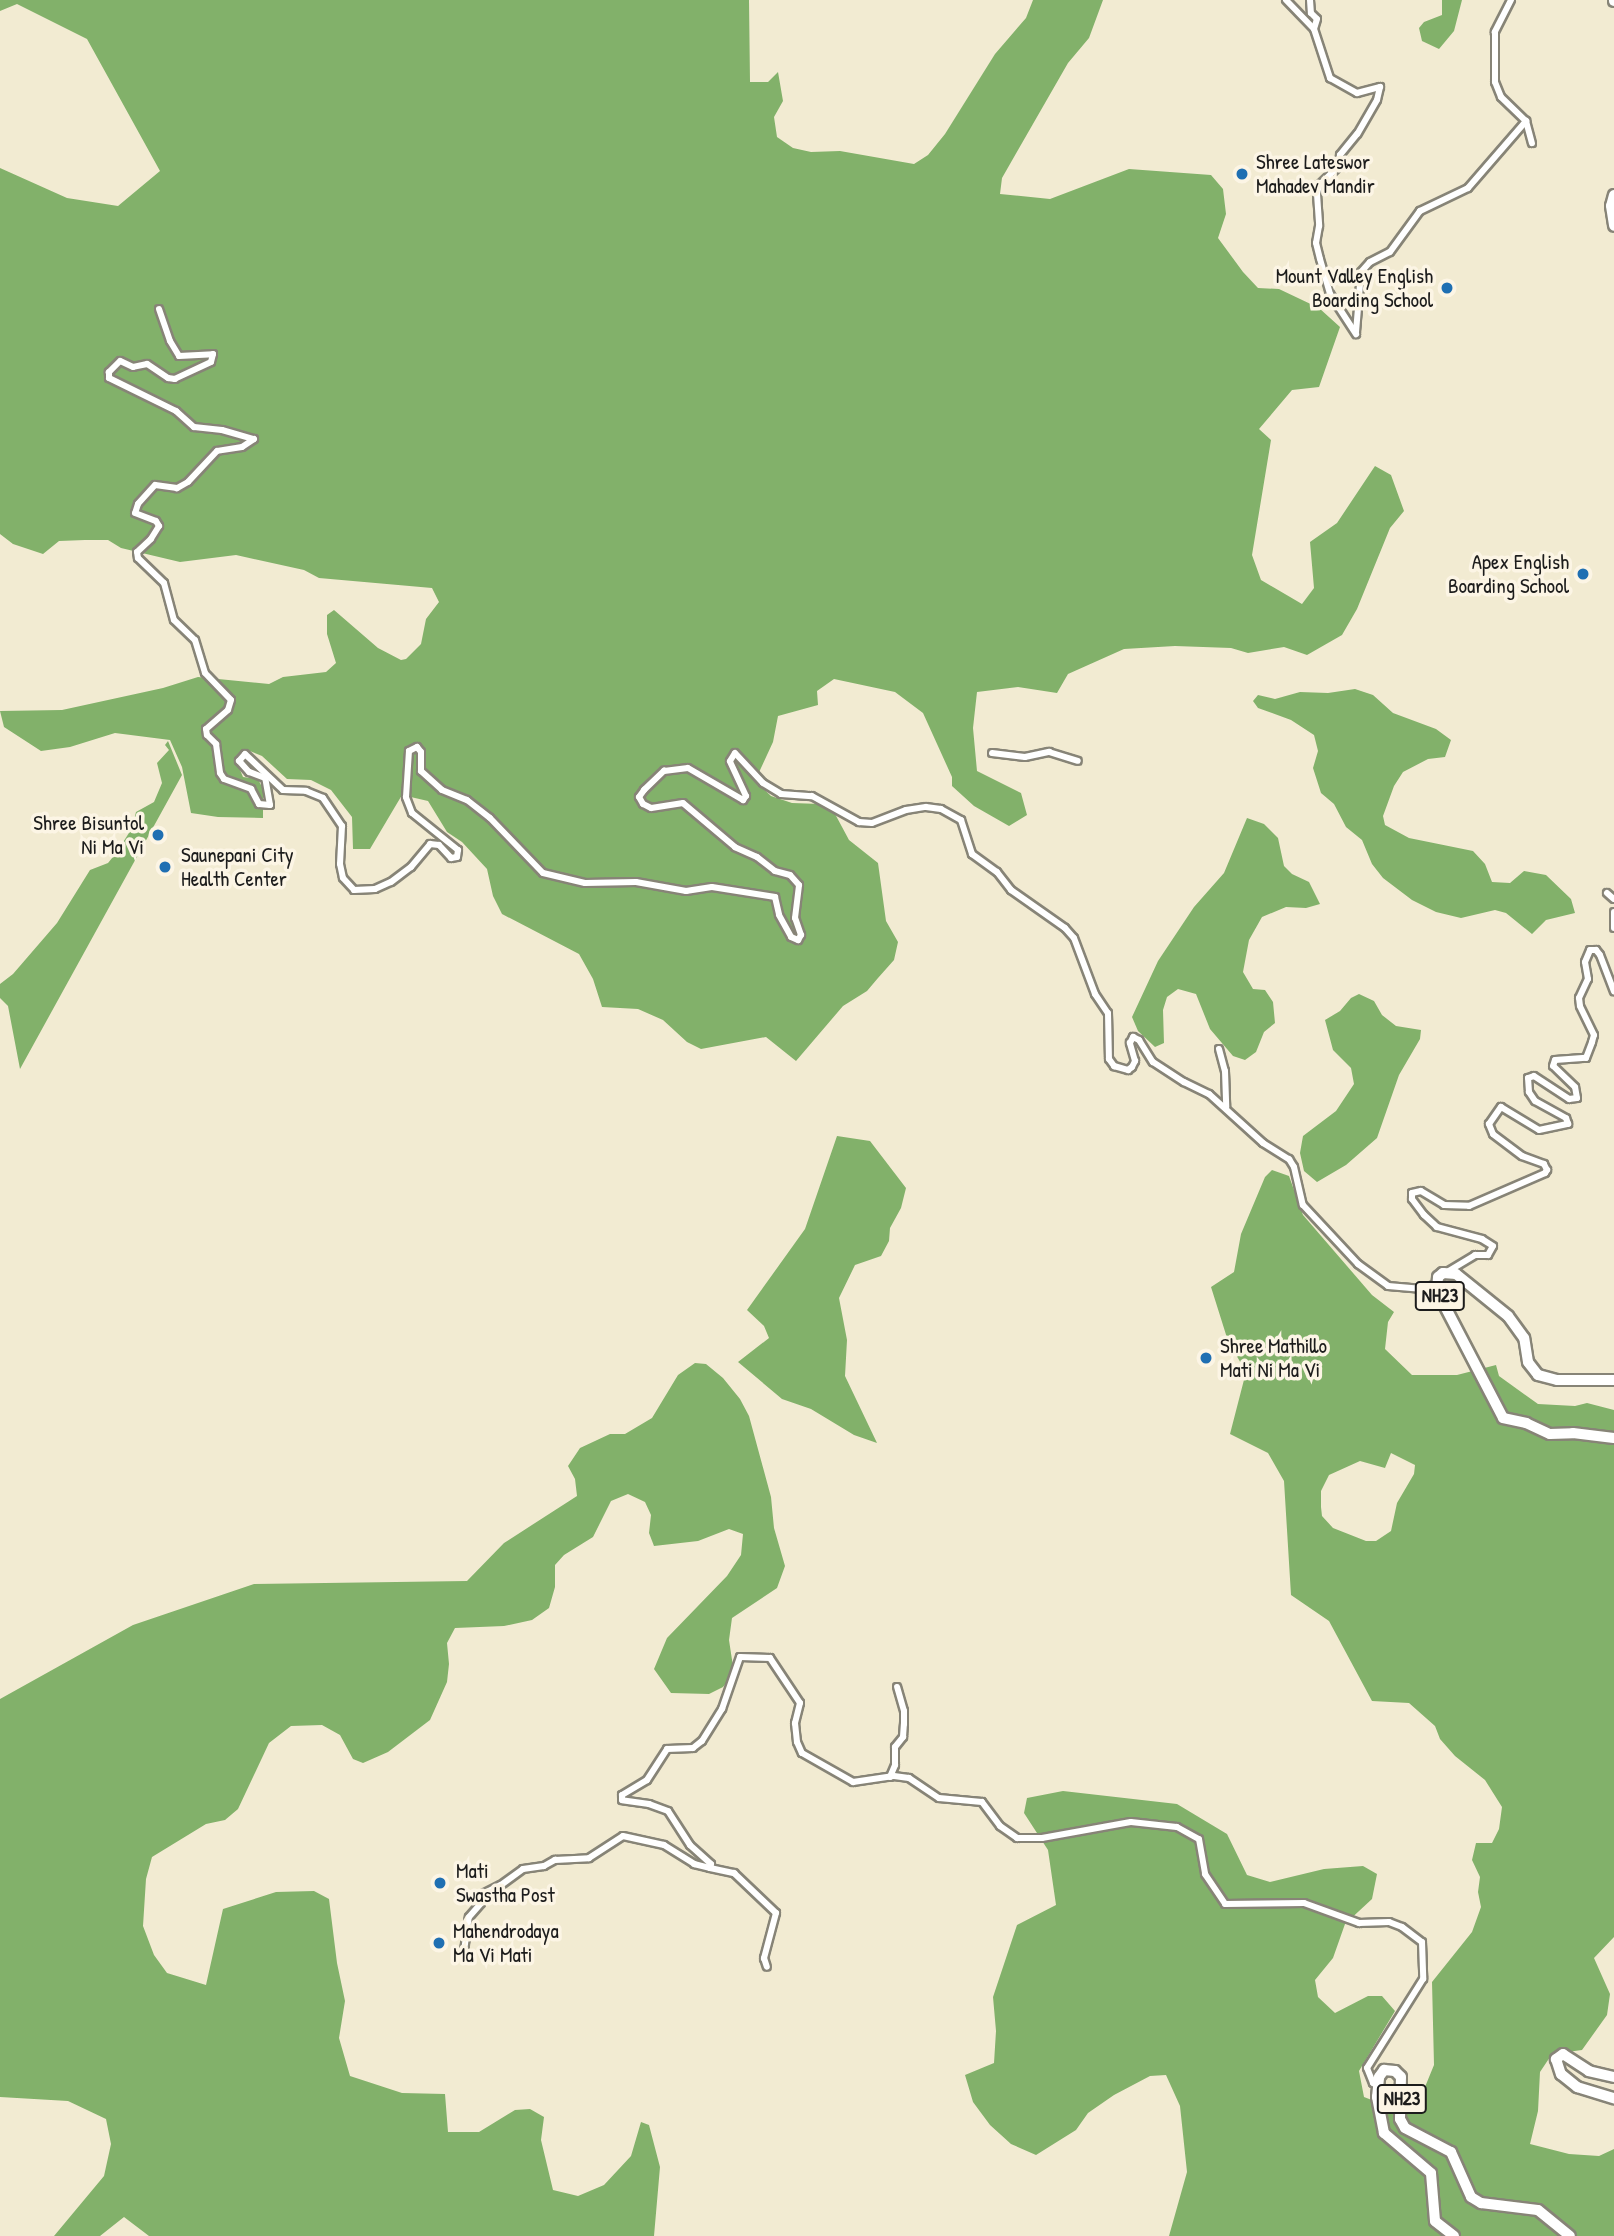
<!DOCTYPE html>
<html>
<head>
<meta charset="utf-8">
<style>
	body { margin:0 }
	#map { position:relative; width:1614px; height:2236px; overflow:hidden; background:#f2ebd2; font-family:"Patrick Hand",sans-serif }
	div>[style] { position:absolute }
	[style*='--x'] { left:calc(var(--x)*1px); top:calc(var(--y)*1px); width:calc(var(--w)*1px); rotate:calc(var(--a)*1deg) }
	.forest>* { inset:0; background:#82b16a }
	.roads { filter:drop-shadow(2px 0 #878477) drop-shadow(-2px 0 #878477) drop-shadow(0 2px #878477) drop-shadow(0 -2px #878477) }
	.minor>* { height:6px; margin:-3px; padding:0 3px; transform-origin:3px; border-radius:3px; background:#fff }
	.primary>* { height:10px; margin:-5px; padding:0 5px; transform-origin:5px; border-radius:5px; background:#fff }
	.dots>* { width:19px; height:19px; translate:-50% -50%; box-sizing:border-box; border:4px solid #fcf5e5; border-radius:50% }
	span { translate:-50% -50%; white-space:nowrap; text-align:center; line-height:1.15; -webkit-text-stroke:7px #fcf5e5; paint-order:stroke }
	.shield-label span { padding:2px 5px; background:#fcf5e5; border:2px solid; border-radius:5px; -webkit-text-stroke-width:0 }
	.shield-label { font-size:19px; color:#1c1c1c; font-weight:700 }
	.poi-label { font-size:21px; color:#1c1c1c }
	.left { translate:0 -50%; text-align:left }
	.right { translate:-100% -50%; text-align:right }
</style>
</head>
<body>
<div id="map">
	<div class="forest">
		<div style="clip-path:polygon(0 0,749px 0,750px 82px,768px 82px,778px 72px,783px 101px,774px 117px,777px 137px,793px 148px,811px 152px,840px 151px,914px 164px,928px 155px,945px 134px,995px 54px,1026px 18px,1033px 0,1103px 0,1089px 38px,1068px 63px,1002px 178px,1000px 194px,1050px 199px,1129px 169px,1211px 175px,1223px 189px,1226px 214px,1218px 238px,1243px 272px,1258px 288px,1279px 289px,1319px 308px,1340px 327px,1319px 387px,1292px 390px,1259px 429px,1271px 440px,1252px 555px,1261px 580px,1302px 604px,1314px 588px,1310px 542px,1337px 523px,1375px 466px,1391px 475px,1404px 511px,1390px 528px,1357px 609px,1342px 635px,1307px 655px,1284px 647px,1248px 653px,1231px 648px,1175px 646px,1124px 649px,1068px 674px,1057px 693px,1018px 687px,977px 692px,973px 728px,977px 771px,1021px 793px,1027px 815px,1009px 826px,974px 806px,952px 786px,952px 777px,923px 713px,895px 692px,834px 679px,817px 691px,818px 705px,778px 716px,773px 742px,755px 781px,771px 796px,792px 803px,820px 804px,834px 812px,849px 840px,878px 863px,886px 921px,898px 942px,894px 960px,878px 978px,867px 991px,843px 1006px,796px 1061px,766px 1037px,701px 1049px,687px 1042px,663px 1020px,638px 1009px,602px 1007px,593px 979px,579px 954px,502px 914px,493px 896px,487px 869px,462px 842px,447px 832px,428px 801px,402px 795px,370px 849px,353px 849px,352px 817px,331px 790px,311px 780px,287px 779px,262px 756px,245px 749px,235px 758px,243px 777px,258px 779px,263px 789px,263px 818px,218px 817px,191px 813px,182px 767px,170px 740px,115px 733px,70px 747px,41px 751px,4px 727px,0 711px,62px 710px,163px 688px,198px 677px,269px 684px,283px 677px,326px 672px,336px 663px,327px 634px,327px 615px,334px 610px,378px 648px,401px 660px,406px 659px,421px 644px,426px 619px,439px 602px,432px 588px,319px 578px,304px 570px,236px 555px,180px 562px,121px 548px,108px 540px,85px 540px,59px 541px,43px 554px,13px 544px,0 534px,0 168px,67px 198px,118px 206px,160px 171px,87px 39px,17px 4px,0 11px)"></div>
		<div style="clip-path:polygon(1442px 0,1462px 0,1454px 31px,1439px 49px,1422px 41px,1419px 28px,1424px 22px,1442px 15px)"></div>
		<div style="clip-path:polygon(1355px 689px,1373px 695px,1393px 713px,1436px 729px,1451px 740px,1445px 757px,1428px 759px,1403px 772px,1394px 786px,1383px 816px,1385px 825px,1409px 838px,1473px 851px,1485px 864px,1492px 882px,1510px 883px,1524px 871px,1546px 875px,1571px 899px,1575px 913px,1546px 920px,1532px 934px,1506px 913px,1495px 910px,1461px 918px,1436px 912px,1412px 900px,1383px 878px,1372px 864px,1362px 840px,1346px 827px,1334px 804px,1321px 793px,1313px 768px,1318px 751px,1314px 735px,1291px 720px,1258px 708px,1253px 701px,1258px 695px,1275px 699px,1300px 692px,1328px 693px)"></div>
		<div style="clip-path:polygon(168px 741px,182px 775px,20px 1069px,8px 1006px,0 998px,0 984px,13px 974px,57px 923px,90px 870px,108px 863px,117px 852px,132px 828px,136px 812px,154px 802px,162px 783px,157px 763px,169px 750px,165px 745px)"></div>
		<div style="clip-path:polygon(1247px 818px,1264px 824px,1278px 838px,1284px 866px,1292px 874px,1309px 882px,1320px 904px,1306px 908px,1286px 907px,1262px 917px,1249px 940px,1243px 972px,1253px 989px,1265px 990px,1273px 1002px,1275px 1023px,1264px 1032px,1256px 1052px,1245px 1060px,1233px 1056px,1210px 1029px,1196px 994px,1178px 989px,1167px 997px,1163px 1010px,1164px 1043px,1155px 1047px,1138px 1031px,1132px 1017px,1158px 961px,1194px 907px,1224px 873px)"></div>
		<div style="clip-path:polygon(1359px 994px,1374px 1001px,1382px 1015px,1396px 1026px,1421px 1030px,1420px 1039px,1399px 1075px,1377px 1138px,1346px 1165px,1317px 1182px,1304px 1171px,1300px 1153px,1303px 1136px,1336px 1111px,1354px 1084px,1351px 1068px,1333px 1050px,1325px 1020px,1340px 1011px,1351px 998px)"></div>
		<div style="clip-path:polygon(837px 1136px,870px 1141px,906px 1188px,901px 1208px,890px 1228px,889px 1241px,881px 1256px,855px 1265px,839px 1298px,847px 1340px,845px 1376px,877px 1443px,854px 1435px,811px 1409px,782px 1399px,738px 1362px,769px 1338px,764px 1326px,747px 1310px,805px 1229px)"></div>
		<div style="clip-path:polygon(evenodd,1272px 1170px,1289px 1176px,1303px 1215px,1372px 1295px,1394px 1312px,1388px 1322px,1385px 1349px,1412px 1375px,1457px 1375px,1496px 1365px,1499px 1376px,1538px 1404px,1575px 1406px,1587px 1403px,1614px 1410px,1614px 1937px,1594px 1958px,1610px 1994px,1607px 2015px,1582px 2050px,1552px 2054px,1540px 2072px,1538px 2111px,1530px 2144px,1569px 2154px,1599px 2156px,1614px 2149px,1614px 2236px,1169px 2236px,1187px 2172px,1180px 2106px,1166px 2075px,1150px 2076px,1114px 2095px,1088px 2113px,1076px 2130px,1036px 2155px,1011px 2144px,990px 2125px,973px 2102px,965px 2075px,994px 2063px,996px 2031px,993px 1997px,1017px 1925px,1056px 1905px,1048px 1850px,1024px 1813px,1027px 1798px,1063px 1791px,1177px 1804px,1227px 1834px,1247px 1875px,1270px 1882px,1324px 1869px,1363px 1866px,1377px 1874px,1372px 1899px,1345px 1924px,1333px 1958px,1315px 1980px,1318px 1997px,1335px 2013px,1368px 1996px,1382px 1996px,1395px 2011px,1359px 2071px,1364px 2097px,1395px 2109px,1418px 2104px,1434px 2065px,1432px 1982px,1472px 1932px,1481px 1907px,1478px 1892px,1480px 1877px,1472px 1860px,1476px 1843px,1492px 1843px,1499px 1829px,1502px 1807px,1485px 1780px,1455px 1756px,1440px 1739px,1435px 1726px,1409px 1703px,1372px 1701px,1329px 1621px,1291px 1595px,1284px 1481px,1268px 1453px,1230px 1434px,1246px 1372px,1228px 1341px,1211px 1287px,1234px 1272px,1241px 1234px,1265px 1177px,1272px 1170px,1391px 1453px,1415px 1465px,1414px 1474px,1397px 1503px,1391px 1531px,1376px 1541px,1366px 1541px,1333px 1528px,1322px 1516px,1321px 1507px,1321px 1491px,1329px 1475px,1360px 1461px,1385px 1468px,1391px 1453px)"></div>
		<div style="clip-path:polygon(695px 1363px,706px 1364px,723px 1378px,740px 1399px,749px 1416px,771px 1497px,774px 1528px,785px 1566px,777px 1588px,732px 1618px,729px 1640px,734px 1673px,723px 1687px,709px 1694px,671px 1693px,654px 1669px,667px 1638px,727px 1576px,741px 1555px,743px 1534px,729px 1529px,698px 1541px,654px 1546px,649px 1533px,651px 1515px,645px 1502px,628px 1494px,611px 1501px,593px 1537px,564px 1555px,555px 1565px,555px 1587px,549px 1608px,532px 1620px,504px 1626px,455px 1628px,447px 1643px,449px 1664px,447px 1682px,430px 1720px,388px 1752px,363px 1763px,353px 1759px,340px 1735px,322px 1725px,291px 1726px,269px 1743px,238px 1809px,225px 1820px,206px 1824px,152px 1857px,146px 1879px,143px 1926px,154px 1955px,167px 1973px,206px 1985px,223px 1909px,276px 1892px,314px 1891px,329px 1899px,337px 1963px,345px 2001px,339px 2038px,350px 2076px,402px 2093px,445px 2094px,448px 2132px,479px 2132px,515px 2110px,530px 2109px,544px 2117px,541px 2140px,553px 2190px,578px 2196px,604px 2185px,631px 2156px,641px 2122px,649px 2125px,660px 2167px,654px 2236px,149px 2236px,124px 2217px,100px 2236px,54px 2236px,104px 2176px,111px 2144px,106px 2119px,68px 2101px,0 2097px,0 1699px,133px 1625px,254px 1584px,467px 1581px,504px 1543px,577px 1496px,575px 1479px,568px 1466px,580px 1448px,610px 1434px,625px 1434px,652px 1418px,678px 1375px)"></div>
	</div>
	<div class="roads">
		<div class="minor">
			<div style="--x:1286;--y:0;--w:40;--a:46"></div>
			<div style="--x:1310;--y:0;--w:13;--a:86"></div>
			<div style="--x:1311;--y:13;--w:8;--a:45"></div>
			<div style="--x:1317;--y:19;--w:10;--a:107"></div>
			<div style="--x:1314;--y:29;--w:52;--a:71.9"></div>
			<div style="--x:1330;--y:78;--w:31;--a:29"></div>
			<div style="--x:1357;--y:93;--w:24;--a:-15"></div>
			<div style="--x:1380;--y:87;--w:13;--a:103"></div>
			<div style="--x:1377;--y:100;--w:39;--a:120"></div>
			<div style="--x:1357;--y:134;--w:27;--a:129"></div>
			<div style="--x:1340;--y:155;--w:11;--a:95"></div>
			<div style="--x:1339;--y:166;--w:28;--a:136"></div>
			<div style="--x:1319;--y:185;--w:9;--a:103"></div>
			<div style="--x:1317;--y:194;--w:32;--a:86"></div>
			<div style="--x:1319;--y:226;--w:17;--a:100"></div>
			<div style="--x:1316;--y:243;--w:16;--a:76"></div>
			<div style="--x:1320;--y:259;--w:36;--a:74"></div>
			<div style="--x:1330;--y:294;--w:48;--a:57"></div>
			<div style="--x:1511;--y:0;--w:36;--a:117"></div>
			<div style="--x:1495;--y:32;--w:50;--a:90"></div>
			<div style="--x:1495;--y:82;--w:16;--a:68"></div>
			<div style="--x:1501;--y:97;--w:35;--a:44"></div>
			<div style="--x:1526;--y:121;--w:23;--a:75"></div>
			<div style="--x:159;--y:309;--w:34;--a:71"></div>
			<div style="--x:170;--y:341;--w:17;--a:59"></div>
			<div style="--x:179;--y:356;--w:34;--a:-3"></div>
			<div style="--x:213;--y:354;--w:8;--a:104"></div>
			<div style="--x:211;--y:362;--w:40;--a:155"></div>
			<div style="--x:175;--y:379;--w:7;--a:-172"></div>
			<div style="--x:168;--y:378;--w:25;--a:-146"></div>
			<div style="--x:147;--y:364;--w:14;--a:168"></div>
			<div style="--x:133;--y:367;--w:14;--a:-155"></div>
			<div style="--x:120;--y:361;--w:16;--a:135"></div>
			<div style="--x:109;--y:372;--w:6;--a:90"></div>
			<div style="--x:109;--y:378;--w:75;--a:26.2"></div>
			<div style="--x:176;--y:411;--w:24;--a:42"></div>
			<div style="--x:194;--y:427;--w:28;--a:6"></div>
			<div style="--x:222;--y:430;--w:33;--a:16"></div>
			<div style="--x:254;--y:439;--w:14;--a:146"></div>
			<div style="--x:242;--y:447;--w:25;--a:171"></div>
			<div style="--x:217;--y:451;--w:42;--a:133.1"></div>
			<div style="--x:188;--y:482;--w:13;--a:151"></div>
			<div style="--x:177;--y:488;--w:22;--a:-172"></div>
			<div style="--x:155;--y:485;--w:25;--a:132"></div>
			<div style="--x:138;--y:504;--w:9;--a:108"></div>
			<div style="--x:135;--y:513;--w:22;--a:21"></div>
			<div style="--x:156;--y:521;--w:6;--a:59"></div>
			<div style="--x:159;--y:526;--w:15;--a:122"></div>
			<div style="--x:151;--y:539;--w:19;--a:137"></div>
			<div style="--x:137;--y:552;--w:6;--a:81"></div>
			<div style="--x:138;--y:558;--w:36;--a:44"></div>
			<div style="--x:164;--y:583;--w:38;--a:75"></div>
			<div style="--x:174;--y:620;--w:29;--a:44"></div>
			<div style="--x:195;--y:640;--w:34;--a:73"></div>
			<div style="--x:205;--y:673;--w:37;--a:46"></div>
			<div style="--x:231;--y:700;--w:10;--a:107"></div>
			<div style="--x:228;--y:710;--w:29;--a:139"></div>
			<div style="--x:206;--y:729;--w:6;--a:81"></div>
			<div style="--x:207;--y:735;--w:13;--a:45"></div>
			<div style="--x:216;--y:744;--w:29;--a:82"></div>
			<div style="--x:220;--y:773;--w:7;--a:56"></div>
			<div style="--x:224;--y:779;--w:29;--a:20"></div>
			<div style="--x:251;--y:789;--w:17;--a:62"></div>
			<div style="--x:259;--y:804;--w:11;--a:5"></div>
			<div style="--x:270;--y:805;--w:27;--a:-100"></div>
			<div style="--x:265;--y:778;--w:17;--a:-159"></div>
			<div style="--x:249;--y:772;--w:15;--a:-132"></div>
			<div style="--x:239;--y:761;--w:9;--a:-49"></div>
			<div style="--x:245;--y:754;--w:52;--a:43.5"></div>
			<div style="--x:283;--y:790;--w:23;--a:2"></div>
			<div style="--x:306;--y:791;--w:18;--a:22"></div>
			<div style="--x:323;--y:798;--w:34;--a:56"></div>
			<div style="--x:342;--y:826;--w:38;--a:93"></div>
			<div style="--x:340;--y:864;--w:14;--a:78"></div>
			<div style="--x:343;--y:878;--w:16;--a:47"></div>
			<div style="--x:354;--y:890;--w:21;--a:-3"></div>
			<div style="--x:375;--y:889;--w:17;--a:-24"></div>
			<div style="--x:391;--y:882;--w:25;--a:-37"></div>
			<div style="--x:411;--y:867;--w:30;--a:-50"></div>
			<div style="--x:430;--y:844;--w:9;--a:6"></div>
			<div style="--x:439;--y:845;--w:18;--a:47"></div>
			<div style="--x:451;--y:858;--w:6;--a:-9"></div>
			<div style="--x:457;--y:857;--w:7;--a:-82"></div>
			<div style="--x:458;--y:850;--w:59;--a:-141.2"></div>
			<div style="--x:412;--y:813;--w:17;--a:-111"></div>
			<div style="--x:406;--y:797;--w:46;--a:-86.3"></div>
			<div style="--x:409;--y:751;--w:9;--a:-27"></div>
			<div style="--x:417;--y:747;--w:6;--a:51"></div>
			<div style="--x:421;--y:752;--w:19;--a:90"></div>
			<div style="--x:421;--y:771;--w:28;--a:42"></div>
			<div style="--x:442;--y:790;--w:27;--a:22"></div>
			<div style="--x:467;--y:800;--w:29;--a:38"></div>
			<div style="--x:490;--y:818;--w:76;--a:46.1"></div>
			<div style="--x:543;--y:873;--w:43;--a:13.4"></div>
			<div style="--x:585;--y:883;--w:51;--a:-1.1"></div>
			<div style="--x:636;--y:882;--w:51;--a:10.2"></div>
			<div style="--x:686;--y:891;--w:26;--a:-9"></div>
			<div style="--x:712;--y:887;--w:64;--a:9"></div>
			<div style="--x:775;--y:897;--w:18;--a:77"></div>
			<div style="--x:779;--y:915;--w:25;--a:61"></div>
			<div style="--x:791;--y:937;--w:8;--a:23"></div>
			<div style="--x:798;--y:940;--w:6;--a:-59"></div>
			<div style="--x:801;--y:935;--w:18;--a:-109"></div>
			<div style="--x:795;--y:918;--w:33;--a:-83"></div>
			<div style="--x:799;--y:885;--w:13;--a:-132"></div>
			<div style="--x:790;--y:875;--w:16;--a:-165"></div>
			<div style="--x:775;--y:871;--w:23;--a:-142"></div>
			<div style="--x:757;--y:857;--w:24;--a:-156"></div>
			<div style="--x:735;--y:847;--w:68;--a:-139.8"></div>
			<div style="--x:683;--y:803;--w:32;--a:171"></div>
			<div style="--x:651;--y:808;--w:9;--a:-153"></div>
			<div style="--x:643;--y:804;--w:8;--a:-120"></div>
			<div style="--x:639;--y:797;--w:9;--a:-54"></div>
			<div style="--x:644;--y:790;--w:28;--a:-44"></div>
			<div style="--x:664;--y:771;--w:24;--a:-7"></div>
			<div style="--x:688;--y:768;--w:64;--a:30.2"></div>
			<div style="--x:743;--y:800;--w:5;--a:-53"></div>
			<div style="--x:746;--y:796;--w:38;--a:-115"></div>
			<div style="--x:730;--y:761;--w:9;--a:-58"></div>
			<div style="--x:735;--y:753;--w:41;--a:47"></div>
			<div style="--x:763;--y:783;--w:21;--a:31"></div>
			<div style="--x:781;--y:794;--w:31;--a:4"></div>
			<div style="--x:812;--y:796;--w:54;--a:29"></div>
			<div style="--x:859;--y:822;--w:13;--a:4"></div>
			<div style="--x:872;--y:823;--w:36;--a:-21"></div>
			<div style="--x:906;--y:810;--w:20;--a:-9"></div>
			<div style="--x:926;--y:807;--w:15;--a:8"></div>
			<div style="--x:941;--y:809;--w:23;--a:29"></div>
			<div style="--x:961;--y:820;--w:36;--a:72"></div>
			<div style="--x:972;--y:854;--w:31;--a:36"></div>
			<div style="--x:997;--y:872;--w:23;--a:52"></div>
			<div style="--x:1011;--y:890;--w:66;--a:35.1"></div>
			<div style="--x:1065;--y:928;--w:13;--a:48"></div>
			<div style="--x:1074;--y:938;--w:60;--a:69.4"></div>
			<div style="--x:1095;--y:994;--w:23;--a:56"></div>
			<div style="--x:1108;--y:1013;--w:46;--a:88.8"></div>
			<div style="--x:1109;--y:1059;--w:9;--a:54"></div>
			<div style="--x:1114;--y:1066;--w:15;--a:16"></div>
			<div style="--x:1128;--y:1070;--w:5;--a:-37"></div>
			<div style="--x:1132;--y:1067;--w:7;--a:-63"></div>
			<div style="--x:1135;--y:1061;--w:19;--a:-106"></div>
			<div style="--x:1130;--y:1043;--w:7;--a:-63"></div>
			<div style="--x:1133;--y:1037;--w:7;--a:27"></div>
			<div style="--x:1139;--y:1040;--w:26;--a:58"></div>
			<div style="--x:1153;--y:1062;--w:37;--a:33"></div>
			<div style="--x:1184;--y:1082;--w:28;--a:26"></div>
			<div style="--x:1209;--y:1094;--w:73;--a:42.2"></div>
			<div style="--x:1263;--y:1143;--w:31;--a:32"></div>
			<div style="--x:1289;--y:1159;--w:9;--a:58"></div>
			<div style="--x:1294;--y:1167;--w:39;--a:77"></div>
			<div style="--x:1303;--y:1205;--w:81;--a:47"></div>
			<div style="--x:1358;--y:1264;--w:37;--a:36"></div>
			<div style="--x:1388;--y:1286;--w:35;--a:5"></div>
			<div style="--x:1423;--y:1289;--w:14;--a:-21"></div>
			<div style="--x:1356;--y:332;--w:60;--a:-85.2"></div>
			<div style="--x:1361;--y:272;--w:13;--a:-48"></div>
			<div style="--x:1370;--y:262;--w:22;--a:-27"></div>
			<div style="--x:1390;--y:252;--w:51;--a:-53.8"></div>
			<div style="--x:1420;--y:211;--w:53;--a:-25.6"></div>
			<div style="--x:1468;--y:188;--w:89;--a:-49.1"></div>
			<div style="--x:992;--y:753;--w:33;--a:7"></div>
			<div style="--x:1025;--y:757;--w:25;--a:-12"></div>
			<div style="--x:1049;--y:752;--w:30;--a:17"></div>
			<div style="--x:1607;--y:893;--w:9;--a:41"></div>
			<div style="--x:1614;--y:912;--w:16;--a:90"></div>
			<div style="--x:1219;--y:1049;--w:23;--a:75"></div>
			<div style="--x:1225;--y:1071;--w:36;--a:88"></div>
			<div style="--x:1447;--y:1272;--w:33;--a:-31"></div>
			<div style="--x:1475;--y:1255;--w:13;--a:0"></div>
			<div style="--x:1488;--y:1255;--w:10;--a:-61"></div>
			<div style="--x:1493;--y:1246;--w:13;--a:-148"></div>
			<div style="--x:1482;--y:1239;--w:47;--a:-165.1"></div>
			<div style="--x:1437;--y:1227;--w:18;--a:-137"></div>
			<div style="--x:1424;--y:1215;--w:20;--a:-127"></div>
			<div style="--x:1412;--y:1199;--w:6;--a:-90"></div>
			<div style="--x:1412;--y:1193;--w:9;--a:-13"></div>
			<div style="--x:1421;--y:1191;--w:27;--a:31"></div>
			<div style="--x:1444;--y:1205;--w:25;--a:2"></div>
			<div style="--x:1469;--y:1206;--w:83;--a:-23.5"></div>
			<div style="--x:1545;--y:1173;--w:4;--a:-56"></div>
			<div style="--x:1547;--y:1170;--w:7;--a:-117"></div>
			<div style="--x:1544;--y:1164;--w:23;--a:-160"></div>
			<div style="--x:1522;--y:1156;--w:36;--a:-143"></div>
			<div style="--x:1493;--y:1134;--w:11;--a:-112"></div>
			<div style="--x:1489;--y:1124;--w:21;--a:-55"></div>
			<div style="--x:1501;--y:1107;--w:44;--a:31.2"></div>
			<div style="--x:1539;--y:1130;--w:30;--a:-12"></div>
			<div style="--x:1568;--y:1124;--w:6;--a:-108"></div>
			<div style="--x:1566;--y:1118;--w:35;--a:-151"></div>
			<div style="--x:1535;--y:1101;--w:11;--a:-124"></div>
			<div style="--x:1529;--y:1092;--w:14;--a:-94"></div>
			<div style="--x:1528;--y:1078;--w:6;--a:-18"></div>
			<div style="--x:1534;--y:1076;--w:42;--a:33.3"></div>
			<div style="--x:1569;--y:1099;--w:8;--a:-7"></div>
			<div style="--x:1577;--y:1098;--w:11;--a:-100"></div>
			<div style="--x:1575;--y:1087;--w:30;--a:-136"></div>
			<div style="--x:1553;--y:1066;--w:6;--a:-72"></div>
			<div style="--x:1555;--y:1060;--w:31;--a:-4"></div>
			<div style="--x:1586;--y:1058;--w:17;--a:-69"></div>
			<div style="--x:1592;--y:1042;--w:7;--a:-74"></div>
			<div style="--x:1594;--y:1035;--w:32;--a:-116"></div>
			<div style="--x:1580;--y:1006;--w:8;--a:-97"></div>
			<div style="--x:1579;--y:998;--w:21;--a:-65"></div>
			<div style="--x:1588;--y:979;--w:17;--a:-100"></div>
			<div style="--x:1585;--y:962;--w:13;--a:-67"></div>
			<div style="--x:1590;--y:950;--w:6;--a:0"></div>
			<div style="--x:1596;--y:950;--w:6;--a:51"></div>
			<div style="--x:1600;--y:955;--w:39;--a:69"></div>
			<div style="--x:890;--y:1777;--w:13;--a:-67"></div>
			<div style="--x:895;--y:1765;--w:18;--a:-90"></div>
			<div style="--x:895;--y:1747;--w:13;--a:-51"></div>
			<div style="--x:903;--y:1737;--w:13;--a:-86"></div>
			<div style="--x:904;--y:1724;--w:13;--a:-90"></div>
			<div style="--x:904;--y:1711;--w:25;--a:-106"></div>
			<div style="--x:710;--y:1868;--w:25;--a:12"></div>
			<div style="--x:734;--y:1873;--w:58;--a:43.6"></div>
			<div style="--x:776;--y:1913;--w:47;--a:104.9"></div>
			<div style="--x:764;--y:1958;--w:9;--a:72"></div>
			<div style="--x:464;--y:1951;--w:34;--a:-82"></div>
			<div style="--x:469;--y:1917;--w:18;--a:-49"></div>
			<div style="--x:481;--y:1903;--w:8;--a:-90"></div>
			<div style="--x:481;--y:1895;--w:22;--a:-27"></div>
			<div style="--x:501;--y:1885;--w:27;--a:-36"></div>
			<div style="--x:523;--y:1869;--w:21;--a:-8"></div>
			<div style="--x:544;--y:1866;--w:13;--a:-29"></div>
			<div style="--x:555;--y:1860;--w:34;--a:-3"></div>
			<div style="--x:589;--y:1858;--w:40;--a:-32.9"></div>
			<div style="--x:623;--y:1836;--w:42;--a:12.4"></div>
			<div style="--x:664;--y:1845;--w:36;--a:32"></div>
			<div style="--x:694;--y:1864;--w:16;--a:14"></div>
			<div style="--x:710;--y:1868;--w:4;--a:-76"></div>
			<div style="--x:711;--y:1864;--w:28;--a:-138"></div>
			<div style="--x:690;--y:1845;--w:40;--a:-122.9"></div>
			<div style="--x:668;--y:1811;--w:20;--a:-160"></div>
			<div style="--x:649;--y:1804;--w:27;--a:-172"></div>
			<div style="--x:622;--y:1800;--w:5;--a:-90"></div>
			<div style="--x:622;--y:1795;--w:29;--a:-31"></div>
			<div style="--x:647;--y:1780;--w:37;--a:-57"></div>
			<div style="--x:667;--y:1749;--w:26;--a:-2"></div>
			<div style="--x:693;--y:1748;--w:11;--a:-38"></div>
			<div style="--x:702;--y:1741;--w:38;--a:-58"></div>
			<div style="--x:722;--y:1709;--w:55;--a:-70.9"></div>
			<div style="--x:740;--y:1657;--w:30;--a:2"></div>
			<div style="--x:770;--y:1658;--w:54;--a:56.3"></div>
			<div style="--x:800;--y:1703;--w:21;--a:104"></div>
			<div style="--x:795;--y:1723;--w:19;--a:84"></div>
			<div style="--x:797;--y:1742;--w:12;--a:66"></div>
			<div style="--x:802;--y:1753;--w:59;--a:29.6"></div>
			<div style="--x:853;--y:1782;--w:41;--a:-8.3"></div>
			<div style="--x:894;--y:1776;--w:15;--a:8"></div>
			<div style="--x:909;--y:1778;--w:36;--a:34"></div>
			<div style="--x:939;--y:1798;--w:43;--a:5.3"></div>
			<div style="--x:982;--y:1802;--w:30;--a:53"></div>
			<div style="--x:1000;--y:1826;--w:21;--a:35"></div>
			<div style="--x:1017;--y:1838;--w:25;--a:0"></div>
			<div style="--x:1042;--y:1838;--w:90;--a:-10.2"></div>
			<div style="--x:1131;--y:1822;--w:46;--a:6.2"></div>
			<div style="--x:1177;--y:1827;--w:25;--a:29"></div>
			<div style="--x:1199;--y:1839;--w:36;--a:80"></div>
			<div style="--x:1205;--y:1874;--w:36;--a:56"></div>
			<div style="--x:1225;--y:1904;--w:79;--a:-0.7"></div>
			<div style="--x:1304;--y:1903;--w:59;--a:20"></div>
			<div style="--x:1359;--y:1923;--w:30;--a:-2"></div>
			<div style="--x:1389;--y:1922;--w:14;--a:21"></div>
			<div style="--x:1402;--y:1927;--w:25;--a:37"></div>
			<div style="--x:1422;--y:1942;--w:37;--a:88"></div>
			<div style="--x:1423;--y:1979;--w:105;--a:122.2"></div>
			<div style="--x:1367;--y:2068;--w:16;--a:68"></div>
			<div style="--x:1373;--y:2083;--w:6;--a:31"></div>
		</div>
		<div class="primary">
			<div style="--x:1614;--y:0;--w:1;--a:90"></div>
			<div style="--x:1614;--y:195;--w:11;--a:105"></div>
			<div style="--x:1611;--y:206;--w:20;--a:81"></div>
			<div style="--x:1614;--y:1380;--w:57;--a:180"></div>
			<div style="--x:1557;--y:1380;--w:20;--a:-165"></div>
			<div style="--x:1538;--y:1375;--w:16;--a:-128"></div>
			<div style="--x:1528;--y:1362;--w:24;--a:-99"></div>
			<div style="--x:1524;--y:1338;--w:27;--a:-126"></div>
			<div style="--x:1508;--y:1316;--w:67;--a:-141.1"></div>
			<div style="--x:1456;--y:1274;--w:13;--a:-176"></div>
			<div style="--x:1443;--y:1273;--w:6;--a:141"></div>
			<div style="--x:1438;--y:1277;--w:14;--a:94"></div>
			<div style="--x:1437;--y:1291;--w:143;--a:62.5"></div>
			<div style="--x:1503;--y:1418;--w:24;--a:12"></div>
			<div style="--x:1526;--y:1423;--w:26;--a:25"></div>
			<div style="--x:1550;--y:1434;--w:23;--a:-2"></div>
			<div style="--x:1573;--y:1433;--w:41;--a:7"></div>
			<div style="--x:1614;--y:2077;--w:26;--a:-167"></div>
			<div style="--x:1589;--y:2071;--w:31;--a:-147"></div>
			<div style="--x:1563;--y:2054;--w:9;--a:144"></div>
			<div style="--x:1556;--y:2059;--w:16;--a:72"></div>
			<div style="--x:1561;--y:2074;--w:21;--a:39"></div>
			<div style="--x:1577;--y:2087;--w:39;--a:17"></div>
			<div style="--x:1454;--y:2236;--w:24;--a:-142"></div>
			<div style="--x:1435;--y:2221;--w:48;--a:-94.8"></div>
			<div style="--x:1431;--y:2173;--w:62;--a:-139.6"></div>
			<div style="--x:1384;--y:2133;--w:37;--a:-101"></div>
			<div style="--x:1377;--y:2097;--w:20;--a:-84"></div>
			<div style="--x:1379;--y:2077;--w:9;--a:-54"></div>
			<div style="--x:1384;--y:2070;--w:11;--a:5"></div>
			<div style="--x:1395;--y:2071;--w:8;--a:45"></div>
			<div style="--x:1401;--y:2077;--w:42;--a:91.4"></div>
			<div style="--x:1400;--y:2119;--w:10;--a:61"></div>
			<div style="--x:1405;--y:2128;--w:52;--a:27.6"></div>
			<div style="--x:1451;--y:2152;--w:49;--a:66"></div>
			<div style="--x:1471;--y:2197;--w:12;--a:31"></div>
			<div style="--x:1481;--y:2203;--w:57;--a:7"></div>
			<div style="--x:1538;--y:2210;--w:41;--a:39.1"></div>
		</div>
	</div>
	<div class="dots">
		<div style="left:1242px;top:174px;background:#1f6fb2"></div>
		<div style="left:1447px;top:288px;background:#1f6fb2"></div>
		<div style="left:1583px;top:574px;background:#1f6fb2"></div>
		<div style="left:158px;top:835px;background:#1f6fb2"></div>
		<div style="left:165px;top:867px;background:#1f6fb2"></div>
		<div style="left:1206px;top:1358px;background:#1f6fb2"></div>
		<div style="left:440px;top:1883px;background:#1f6fb2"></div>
		<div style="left:439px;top:1943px;background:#1f6fb2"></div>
	</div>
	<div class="shield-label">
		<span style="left:1440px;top:1296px">NH23</span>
		<span style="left:1402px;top:2099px">NH23</span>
	</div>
	<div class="poi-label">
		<span class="left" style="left:1256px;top:174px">Shree Lateswor<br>Mahadev Mandir</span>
		<span class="right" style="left:1433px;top:288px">Mount Valley English<br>Boarding School</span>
		<span class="right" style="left:1569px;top:574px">Apex English<br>Boarding School</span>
		<span class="right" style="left:144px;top:835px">Shree Bisuntol<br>Ni Ma Vi</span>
		<span class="left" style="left:181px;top:867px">Saunepani City<br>Health Center</span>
		<span class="left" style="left:1220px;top:1358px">Shree Mathillo<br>Mati Ni Ma Vi</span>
		<span class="left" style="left:456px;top:1883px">Mati<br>Swastha Post</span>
		<span class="left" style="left:453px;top:1943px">Mahendrodaya<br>Ma Vi Mati</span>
	</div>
</div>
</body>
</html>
